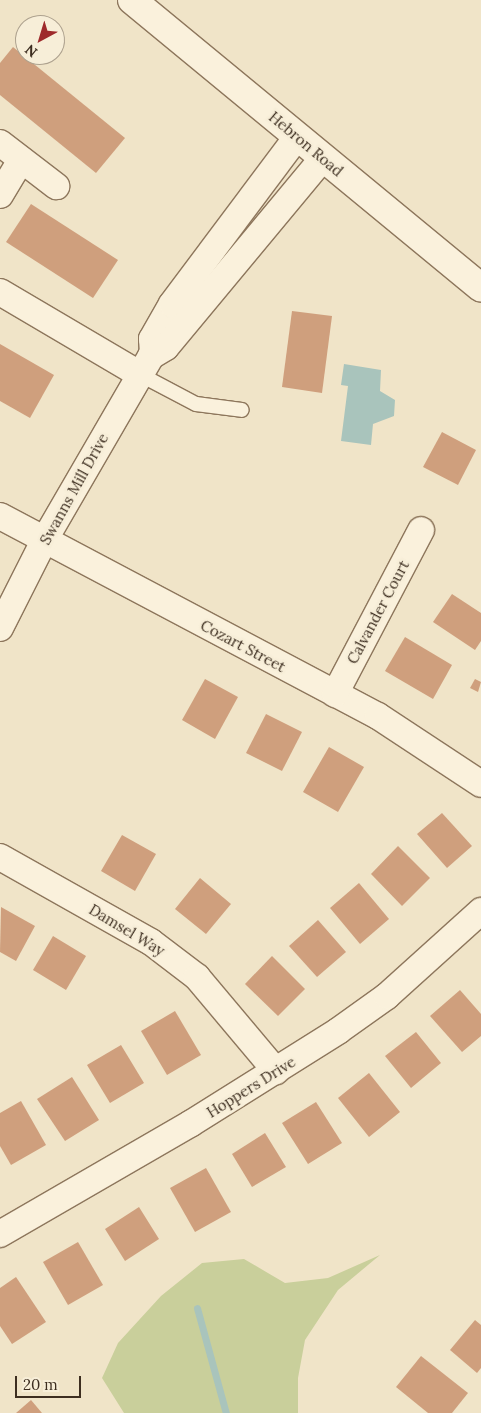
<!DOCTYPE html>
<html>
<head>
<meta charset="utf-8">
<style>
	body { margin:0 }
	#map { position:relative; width:481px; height:1413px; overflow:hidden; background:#f0e4c8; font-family:Lora,serif }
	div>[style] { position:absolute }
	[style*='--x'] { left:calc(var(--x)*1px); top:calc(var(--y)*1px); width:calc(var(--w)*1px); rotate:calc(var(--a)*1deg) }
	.green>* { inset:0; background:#c9cf9b }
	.water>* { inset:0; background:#a9c4bc }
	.stream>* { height:7px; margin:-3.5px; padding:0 3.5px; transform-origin:3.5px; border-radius:3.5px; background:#a9c4bc }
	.building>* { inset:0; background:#cf9f7d }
	.roads { filter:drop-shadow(1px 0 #8d765c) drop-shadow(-1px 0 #8d765c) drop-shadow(0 1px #8d765c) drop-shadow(0 -1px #8d765c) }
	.service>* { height:14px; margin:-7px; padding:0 7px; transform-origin:7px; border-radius:7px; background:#faf1dc }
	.minor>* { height:26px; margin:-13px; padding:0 13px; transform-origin:13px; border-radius:13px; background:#faf1dc }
	.tertiary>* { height:28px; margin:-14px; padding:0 14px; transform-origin:14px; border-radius:14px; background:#faf1dc }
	span { translate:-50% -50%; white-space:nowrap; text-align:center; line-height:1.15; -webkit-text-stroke:5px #f7eed8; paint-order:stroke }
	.street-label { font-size:15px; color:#3d2e20 }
	.north { position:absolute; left:15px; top:15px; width:50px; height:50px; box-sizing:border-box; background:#f7eed8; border:1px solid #ada18e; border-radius:50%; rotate:219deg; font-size:14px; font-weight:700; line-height:20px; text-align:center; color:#3d2e20 }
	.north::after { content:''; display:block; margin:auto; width:18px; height:22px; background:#9e2a2b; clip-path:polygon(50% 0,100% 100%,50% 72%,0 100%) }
	.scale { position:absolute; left:15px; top:1376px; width:66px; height:22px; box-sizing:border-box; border:2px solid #3d2e20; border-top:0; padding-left:6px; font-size:15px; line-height:18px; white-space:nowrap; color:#3d2e20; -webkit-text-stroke:4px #f7eed8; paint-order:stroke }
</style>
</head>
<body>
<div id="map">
	<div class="green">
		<div style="clip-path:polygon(380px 1255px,338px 1290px,305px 1340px,298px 1378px,298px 1413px,124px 1413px,102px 1378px,118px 1343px,161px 1296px,202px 1263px,244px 1259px,285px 1283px,328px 1278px)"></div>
	</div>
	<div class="water">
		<div style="clip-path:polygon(344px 364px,381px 370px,380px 391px,395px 400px,394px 416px,373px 424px,371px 445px,341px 441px,348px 386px,341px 385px)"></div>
	</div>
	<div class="stream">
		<div style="--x:197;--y:1308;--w:109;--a:74.6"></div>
	</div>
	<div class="building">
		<div style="clip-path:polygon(13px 47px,125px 138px,96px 173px,0 95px,0 63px)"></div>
		<div style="clip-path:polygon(31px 204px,118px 260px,93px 298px,6px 242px)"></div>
		<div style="clip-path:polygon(292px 311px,332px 316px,322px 393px,282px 387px)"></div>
		<div style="clip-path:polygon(0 344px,54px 375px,30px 418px,0 401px)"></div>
		<div style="clip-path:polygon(442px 432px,476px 450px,458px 485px,423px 467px)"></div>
		<div style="clip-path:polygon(452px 594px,481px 613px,481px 641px,475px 650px,433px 622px)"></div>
		<div style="clip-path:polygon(405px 637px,452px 665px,433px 699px,385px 671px)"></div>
		<div style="clip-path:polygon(205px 679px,238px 697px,215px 739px,182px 720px)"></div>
		<div style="clip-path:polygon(475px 679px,481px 682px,478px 692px,470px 688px)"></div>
		<div style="clip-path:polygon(266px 714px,302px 732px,282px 771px,246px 753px)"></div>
		<div style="clip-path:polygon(329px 747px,364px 767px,338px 812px,303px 792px)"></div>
		<div style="clip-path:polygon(442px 813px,472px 846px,447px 868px,417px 834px)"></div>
		<div style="clip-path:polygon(122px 835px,156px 854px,135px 891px,101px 871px)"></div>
		<div style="clip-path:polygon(398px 846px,430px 878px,402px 906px,371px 874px)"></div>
		<div style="clip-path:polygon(200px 878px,231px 904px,206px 934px,175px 909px)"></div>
		<div style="clip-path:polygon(359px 883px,389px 919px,360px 944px,330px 908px)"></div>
		<div style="clip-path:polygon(1px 907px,35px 926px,16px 961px,0 952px)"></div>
		<div style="clip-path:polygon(318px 920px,346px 952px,317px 977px,289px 946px)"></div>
		<div style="clip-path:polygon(53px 936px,86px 956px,66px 990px,33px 970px)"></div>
		<div style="clip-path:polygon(272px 956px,305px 989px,278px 1016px,245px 984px)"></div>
		<div style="clip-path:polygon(460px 990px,481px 1014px,481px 1036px,462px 1052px,430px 1016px)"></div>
		<div style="clip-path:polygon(175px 1011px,201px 1055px,167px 1075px,141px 1031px)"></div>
		<div style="clip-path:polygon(416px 1032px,441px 1063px,411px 1088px,385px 1056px)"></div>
		<div style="clip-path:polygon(121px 1045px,144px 1083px,110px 1103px,87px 1065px)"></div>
		<div style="clip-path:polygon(369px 1073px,400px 1112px,369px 1137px,338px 1098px)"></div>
		<div style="clip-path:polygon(72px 1077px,99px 1120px,65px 1141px,37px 1099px)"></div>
		<div style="clip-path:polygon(21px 1101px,46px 1145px,11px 1165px,0 1146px,0 1113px)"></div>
		<div style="clip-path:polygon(316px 1102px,342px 1143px,308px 1164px,282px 1123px)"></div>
		<div style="clip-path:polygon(265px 1133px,286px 1167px,252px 1187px,232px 1154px)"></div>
		<div style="clip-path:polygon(206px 1168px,231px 1212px,195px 1232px,170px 1188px)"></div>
		<div style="clip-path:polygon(139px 1207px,159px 1239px,125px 1261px,105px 1229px)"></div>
		<div style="clip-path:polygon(78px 1242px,103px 1285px,68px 1305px,43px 1262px)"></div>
		<div style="clip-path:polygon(16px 1277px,46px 1322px,12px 1344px,0 1326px,0 1288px)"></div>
		<div style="clip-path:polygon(475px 1320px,481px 1325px,481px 1368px,477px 1373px,450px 1350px)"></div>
		<div style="clip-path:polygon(421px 1356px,468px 1393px,452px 1413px,428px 1413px,396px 1387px)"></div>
		<div style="clip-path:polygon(31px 1400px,42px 1413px,16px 1413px)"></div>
	</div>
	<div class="roads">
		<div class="service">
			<div style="--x:139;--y:374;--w:64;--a:27.8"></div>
			<div style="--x:196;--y:404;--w:46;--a:7.4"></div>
		</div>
		<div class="minor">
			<div style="--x:0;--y:143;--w:71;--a:37.5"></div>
			<div style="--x:0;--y:195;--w:41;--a:-59"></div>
			<div style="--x:0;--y:292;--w:161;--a:30.5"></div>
			<div style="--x:153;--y:353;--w:14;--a:-94"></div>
			<div style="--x:152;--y:339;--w:40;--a:-60.3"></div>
			<div style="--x:172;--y:304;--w:209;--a:-53.2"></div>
			<div style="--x:0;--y:516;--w:428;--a:27.9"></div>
			<div style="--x:378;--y:716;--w:123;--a:33.4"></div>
			<div style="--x:0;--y:628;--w:100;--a:-63.2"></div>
			<div style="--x:45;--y:539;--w:211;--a:-59.9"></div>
			<div style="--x:151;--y:356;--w:17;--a:-31"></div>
			<div style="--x:166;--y:347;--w:246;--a:-50.3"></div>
			<div style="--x:335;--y:694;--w:185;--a:-62.3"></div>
			<div style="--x:0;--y:857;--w:173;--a:29.4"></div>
			<div style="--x:151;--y:942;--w:58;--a:37.3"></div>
			<div style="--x:197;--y:977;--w:123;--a:50"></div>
			<div style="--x:0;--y:1234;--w:220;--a:-30.1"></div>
			<div style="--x:190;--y:1124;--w:175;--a:-32.1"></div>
			<div style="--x:338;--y:1031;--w:60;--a:-35.5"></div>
			<div style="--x:387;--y:996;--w:127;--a:-42.1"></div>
		</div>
		<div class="tertiary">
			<div style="--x:132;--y:0;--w:452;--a:39.5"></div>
		</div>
	</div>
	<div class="street-label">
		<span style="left:306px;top:144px;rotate:40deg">Hebron Road</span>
		<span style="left:74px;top:489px;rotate:-61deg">Swanns Mill Drive</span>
		<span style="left:378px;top:612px;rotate:-62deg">Calvander Court</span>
		<span style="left:243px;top:646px;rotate:28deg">Cozart Street</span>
		<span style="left:127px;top:930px;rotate:31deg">Damsel Way</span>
		<span style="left:251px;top:1087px;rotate:-32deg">Hoppers Drive</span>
	</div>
	<div class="north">N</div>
	<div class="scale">20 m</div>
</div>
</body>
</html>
